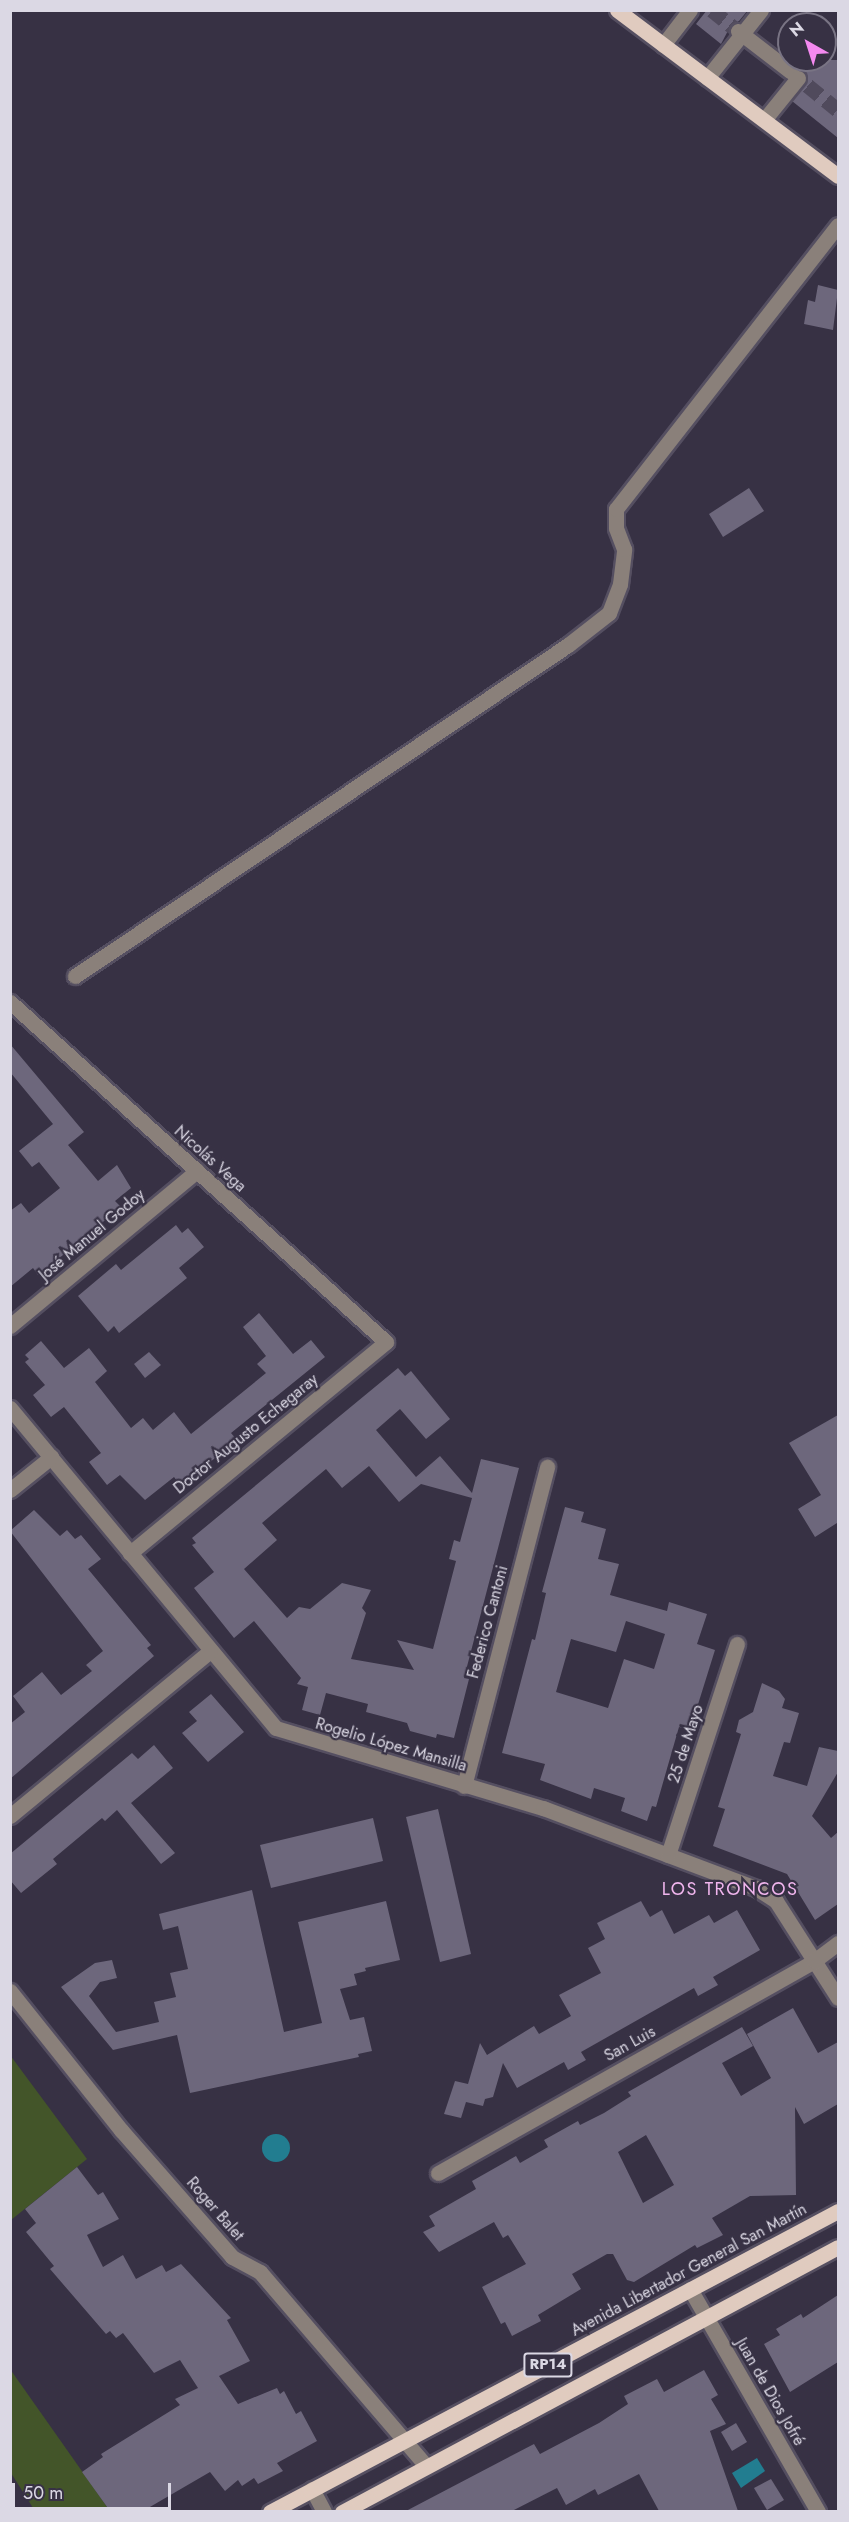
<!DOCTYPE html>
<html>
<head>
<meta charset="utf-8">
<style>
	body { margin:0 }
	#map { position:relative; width:849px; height:2522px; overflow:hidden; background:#373144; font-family:Jost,sans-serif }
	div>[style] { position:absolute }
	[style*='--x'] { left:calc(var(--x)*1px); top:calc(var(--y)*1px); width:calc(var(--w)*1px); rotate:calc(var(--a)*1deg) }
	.green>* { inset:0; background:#435529 }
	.water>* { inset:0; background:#227d90 }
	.round { border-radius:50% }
	.building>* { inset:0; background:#6d677c }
	.minor-tunnel>* { height:15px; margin-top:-7.5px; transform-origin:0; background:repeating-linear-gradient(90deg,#504a5c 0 15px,transparent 0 23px) }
	.roads { filter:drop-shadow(2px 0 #554f61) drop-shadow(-2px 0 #554f61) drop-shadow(0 2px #554f61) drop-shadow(0 -2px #554f61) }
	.minor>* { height:15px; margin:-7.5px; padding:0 7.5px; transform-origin:7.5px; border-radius:7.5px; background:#8a807a }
	.major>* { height:15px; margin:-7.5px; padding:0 7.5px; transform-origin:7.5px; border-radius:7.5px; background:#e0cbbf }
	span { translate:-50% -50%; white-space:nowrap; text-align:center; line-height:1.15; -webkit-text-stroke:4.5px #373144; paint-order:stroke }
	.shield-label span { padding:2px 4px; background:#373144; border:2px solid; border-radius:4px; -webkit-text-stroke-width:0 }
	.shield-label { font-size:15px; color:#dbd8e4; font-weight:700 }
	.street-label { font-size:16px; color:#dbd8e4 }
	.neighbourhood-label { font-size:18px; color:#f0b5ed; letter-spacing:1.5px }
	.frame { position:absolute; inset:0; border:12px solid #dbd8e4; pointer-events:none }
	.north { position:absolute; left:777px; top:12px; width:60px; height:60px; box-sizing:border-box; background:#373144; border:2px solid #797484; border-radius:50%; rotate:321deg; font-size:16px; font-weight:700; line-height:24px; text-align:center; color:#dbd8e4 }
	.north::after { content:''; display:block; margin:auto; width:21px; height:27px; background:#f489f0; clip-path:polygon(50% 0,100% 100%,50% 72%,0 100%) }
	.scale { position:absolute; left:12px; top:2483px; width:159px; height:27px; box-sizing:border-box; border:3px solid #dbd8e4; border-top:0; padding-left:8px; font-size:18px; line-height:21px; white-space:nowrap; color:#dbd8e4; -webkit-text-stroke:4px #373144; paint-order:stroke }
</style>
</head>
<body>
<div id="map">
	<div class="green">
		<div style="clip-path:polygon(10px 2055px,87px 2159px,11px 2220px,10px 2220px)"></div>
		<div style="clip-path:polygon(10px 2369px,110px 2511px,35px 2511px,11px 2473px)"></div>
	</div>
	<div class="water">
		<div class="round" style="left:262px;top:2134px;width:28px;height:28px"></div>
		<div style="clip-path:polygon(757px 2458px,765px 2471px,741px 2488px,732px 2473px)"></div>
	</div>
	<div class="building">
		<div style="clip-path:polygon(707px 10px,748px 10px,739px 21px,731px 25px,721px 44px,696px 24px)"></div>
		<div style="clip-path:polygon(799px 60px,838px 60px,838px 138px,792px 101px,807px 80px,796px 63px)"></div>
		<div style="clip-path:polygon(818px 285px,838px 290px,833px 330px,804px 324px,808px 300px,815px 302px)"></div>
		<div style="clip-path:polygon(749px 488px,764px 511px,723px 537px,709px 514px)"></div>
		<div style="clip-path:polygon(10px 1044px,84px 1132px,68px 1145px,98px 1181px,117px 1165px,131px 1188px,115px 1201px,121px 1207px,63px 1255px,38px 1275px,33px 1268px,10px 1287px,10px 1211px,21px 1203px,29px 1213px,60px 1188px,39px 1162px,32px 1167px,19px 1151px,53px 1124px,10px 1072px)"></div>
		<div style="clip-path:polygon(176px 1225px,182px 1233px,188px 1228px,204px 1247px,179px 1268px,187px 1278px,119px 1333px,114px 1326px,108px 1332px,78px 1296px,116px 1264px,121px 1270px)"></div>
		<div style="clip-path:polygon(259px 1313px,293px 1354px,311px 1340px,325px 1357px,231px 1433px,237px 1440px,181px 1486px,174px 1477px,145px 1500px,120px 1475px,107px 1485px,89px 1462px,101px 1453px,64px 1407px,51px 1417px,33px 1395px,45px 1385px,25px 1362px,29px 1359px,25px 1355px,41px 1341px,64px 1368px,89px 1348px,107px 1371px,95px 1382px,131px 1428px,143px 1418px,153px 1430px,174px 1412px,191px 1434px,266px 1373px,257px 1364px,266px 1356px,243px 1327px)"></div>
		<div style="clip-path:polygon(149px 1352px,161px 1365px,145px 1378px,134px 1364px)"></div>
		<div style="clip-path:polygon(evenodd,398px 1368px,405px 1376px,411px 1371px,450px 1419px,426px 1439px,400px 1409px,376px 1430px,416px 1477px,440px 1456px,472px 1493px,481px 1459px,519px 1468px,464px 1678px,469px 1679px,454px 1738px,437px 1734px,436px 1738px,410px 1731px,407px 1723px,366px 1712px,368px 1704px,326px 1693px,320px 1715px,302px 1710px,308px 1687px,297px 1684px,301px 1678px,254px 1621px,234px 1638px,194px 1588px,214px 1572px,192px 1545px,196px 1543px,192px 1538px,398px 1368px,369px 1466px,399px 1502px,421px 1484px,472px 1498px,460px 1542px,454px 1540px,449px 1559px,456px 1561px,433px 1649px,397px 1640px,414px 1670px,351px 1659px,366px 1613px,362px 1608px,371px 1590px,342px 1583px,310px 1609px,299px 1607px,287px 1618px,244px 1569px,277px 1540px,262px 1523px,326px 1469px,342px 1488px,369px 1466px)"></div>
		<div style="clip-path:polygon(838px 1415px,838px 1526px,837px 1523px,815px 1537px,798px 1509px,821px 1495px,789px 1443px)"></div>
		<div style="clip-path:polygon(evenodd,565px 1507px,584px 1512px,581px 1522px,606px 1529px,598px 1559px,619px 1564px,610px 1595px,667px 1611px,669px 1602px,707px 1614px,697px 1644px,715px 1650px,690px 1730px,679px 1727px,656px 1807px,652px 1806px,647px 1821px,621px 1811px,625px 1798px,594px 1788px,591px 1799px,540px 1780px,545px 1764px,502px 1753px,532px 1639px,535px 1640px,546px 1593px,542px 1592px,565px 1507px,626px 1621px,665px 1634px,654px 1669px,624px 1659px,608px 1708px,556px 1692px,571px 1639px,616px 1652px,626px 1621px)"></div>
		<div style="clip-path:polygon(34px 1510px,60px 1536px,67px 1530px,75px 1539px,81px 1535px,101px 1559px,88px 1569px,151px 1645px,147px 1648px,154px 1656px,10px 1779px,10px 1724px,25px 1712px,13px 1696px,42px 1672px,61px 1695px,92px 1671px,86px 1665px,103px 1651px,10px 1531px)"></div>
		<div style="clip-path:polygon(762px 1683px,779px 1691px,785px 1699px,782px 1708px,799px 1713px,790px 1743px,784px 1742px,773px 1776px,807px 1786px,819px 1747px,838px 1751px,838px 1772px,812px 1816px,831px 1838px,838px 1832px,838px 1904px,815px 1920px,787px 1874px,713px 1846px,725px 1809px,718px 1807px,741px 1734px,736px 1732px,739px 1720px,753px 1712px)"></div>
		<div style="clip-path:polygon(211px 1694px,244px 1732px,208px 1762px,182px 1733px,197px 1721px,189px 1712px)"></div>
		<div style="clip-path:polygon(154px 1745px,173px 1768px,131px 1803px,175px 1853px,161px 1864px,117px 1810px,105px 1821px,102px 1818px,53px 1859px,57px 1864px,21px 1893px,10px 1880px,10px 1854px,132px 1753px,138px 1759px)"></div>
		<div style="clip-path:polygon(438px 1809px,471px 1954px,440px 1962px,406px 1817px)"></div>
		<div style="clip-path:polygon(373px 1818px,383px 1861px,271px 1888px,260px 1845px)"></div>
		<div style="clip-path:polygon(252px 1890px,284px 2032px,322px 2023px,298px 1922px,386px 1901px,400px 1960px,365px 1968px,366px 1971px,354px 1974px,357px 1985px,340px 1989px,350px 2020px,364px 2017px,372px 2051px,358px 2054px,359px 2057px,190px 2093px,177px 2035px,113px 2050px,61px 1987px,95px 1963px,112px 1960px,117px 1978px,100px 1982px,89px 1996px,116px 2032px,159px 2022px,154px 2002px,176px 1997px,170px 1973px,188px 1969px,178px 1926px,163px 1930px,159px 1914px)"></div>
		<div style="clip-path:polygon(641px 1901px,650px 1917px,662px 1910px,674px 1934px,709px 1915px,714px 1923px,737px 1910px,760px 1950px,713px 1977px,718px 1985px,698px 1996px,694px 1988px,581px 2052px,586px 2060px,568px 2070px,564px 2062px,517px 2088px,503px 2063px,493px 2097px,485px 2099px,483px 2106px,466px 2102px,461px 2118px,444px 2114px,455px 2081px,468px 2084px,480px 2043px,487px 2055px,534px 2026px,539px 2034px,571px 2016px,559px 1995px,601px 1973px,588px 1948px,605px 1939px,597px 1923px)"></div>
		<div style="clip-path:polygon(evenodd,793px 2008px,818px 2053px,838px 2042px,838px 2104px,804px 2124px,795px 2107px,796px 2195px,750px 2196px,712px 2218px,723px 2235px,697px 2248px,695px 2245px,634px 2282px,627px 2280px,613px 2254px,607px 2254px,572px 2274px,581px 2289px,538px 2315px,541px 2321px,512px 2336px,505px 2322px,501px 2324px,482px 2287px,526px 2264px,508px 2235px,503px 2238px,494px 2222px,439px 2252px,423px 2232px,435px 2226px,429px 2216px,476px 2189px,472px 2181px,516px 2156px,520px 2163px,548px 2147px,544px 2140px,578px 2121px,580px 2125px,604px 2113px,631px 2096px,628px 2092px,742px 2027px,753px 2046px,722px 2063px,741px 2096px,771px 2078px,747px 2034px,793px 2008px,646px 2135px,674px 2185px,643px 2203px,618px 2152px,646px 2135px)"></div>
		<div style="clip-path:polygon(77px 2167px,98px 2195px,103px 2192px,119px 2219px,87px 2235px,103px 2267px,123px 2255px,136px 2279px,162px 2265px,166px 2272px,181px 2264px,231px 2318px,227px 2320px,250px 2361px,219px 2376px,238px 2404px,277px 2388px,280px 2394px,284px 2391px,296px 2414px,301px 2411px,317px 2441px,277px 2463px,283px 2471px,258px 2484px,254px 2478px,242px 2486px,238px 2480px,225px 2491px,210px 2472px,143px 2511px,110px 2511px,82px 2472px,103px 2457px,101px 2454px,180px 2405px,175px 2399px,198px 2388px,180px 2360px,154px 2373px,123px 2333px,116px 2338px,110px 2331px,106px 2334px,50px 2269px,54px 2266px,26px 2232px,36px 2223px,25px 2209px)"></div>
		<div style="clip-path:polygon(838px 2295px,838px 2362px,790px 2392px,764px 2344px,780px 2335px,776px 2329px,801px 2314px,803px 2318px)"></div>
		<div style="clip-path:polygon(704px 2370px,718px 2395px,711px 2399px,726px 2424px,710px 2431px,738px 2511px,659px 2511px,639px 2474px,598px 2495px,595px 2489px,566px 2505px,557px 2488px,512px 2511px,406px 2511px,534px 2444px,540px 2454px,599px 2423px,628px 2404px,624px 2396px,657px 2379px,664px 2392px)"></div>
		<div style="clip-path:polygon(736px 2423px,747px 2442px,732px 2451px,721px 2432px)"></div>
		<div style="clip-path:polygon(771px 2479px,784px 2500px,767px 2510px,754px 2488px)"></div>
	</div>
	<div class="minor-tunnel">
		<div style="--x:712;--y:10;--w:33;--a:39"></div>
		<div style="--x:790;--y:71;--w:62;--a:39.1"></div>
	</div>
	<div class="roads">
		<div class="minor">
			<div style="--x:738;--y:31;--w:66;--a:37.6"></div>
			<div style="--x:663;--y:45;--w:44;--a:-52.4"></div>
			<div style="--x:707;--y:78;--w:87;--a:-51.5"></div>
			<div style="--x:764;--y:120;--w:54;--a:-51"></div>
			<div style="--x:75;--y:976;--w:594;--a:-33.88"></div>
			<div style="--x:568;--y:645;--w:52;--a:-38"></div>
			<div style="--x:609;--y:613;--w:31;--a:-69"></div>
			<div style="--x:620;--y:584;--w:35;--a:-83"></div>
			<div style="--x:624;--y:549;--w:22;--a:-111"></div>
			<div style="--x:616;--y:528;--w:19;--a:-90"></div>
			<div style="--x:616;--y:509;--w:360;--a:-52"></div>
			<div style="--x:10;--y:1002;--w:507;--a:42.12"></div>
			<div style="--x:386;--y:1342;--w:332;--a:140.5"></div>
			<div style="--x:10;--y:1326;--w:243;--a:-39.7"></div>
			<div style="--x:10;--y:1408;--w:416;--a:50.3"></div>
			<div style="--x:276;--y:1728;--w:279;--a:16.7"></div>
			<div style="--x:543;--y:1808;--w:228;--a:20.6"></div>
			<div style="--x:756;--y:1888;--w:24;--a:33"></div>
			<div style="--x:776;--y:1901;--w:115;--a:57.4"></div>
			<div style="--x:10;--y:1490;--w:53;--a:-38.8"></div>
			<div style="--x:464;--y:1786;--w:330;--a:-75.4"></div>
			<div style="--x:10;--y:1816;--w:259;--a:-39.5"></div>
			<div style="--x:668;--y:1855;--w:222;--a:-71.9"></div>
			<div style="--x:10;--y:1991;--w:178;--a:51.4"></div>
			<div style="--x:121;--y:2130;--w:169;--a:48.8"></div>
			<div style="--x:232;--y:2257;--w:32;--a:28"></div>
			<div style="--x:260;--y:2272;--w:255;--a:49.4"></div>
			<div style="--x:438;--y:2173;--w:432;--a:-29.4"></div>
			<div style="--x:814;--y:1961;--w:30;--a:-37"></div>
			<div style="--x:690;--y:2289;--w:257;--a:60.1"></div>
			<div style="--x:312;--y:2489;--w:26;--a:62"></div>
		</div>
		<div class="major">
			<div style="--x:617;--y:10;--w:276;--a:36.9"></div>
			<div style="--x:270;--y:2512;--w:643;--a:-27.92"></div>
			<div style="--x:342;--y:2512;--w:562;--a:-28.11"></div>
		</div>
	</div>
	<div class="shield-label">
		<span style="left:548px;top:2365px">RP14</span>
	</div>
	<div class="street-label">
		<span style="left:210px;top:1159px;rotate:42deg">Nicolás Vega</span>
		<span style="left:92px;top:1235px;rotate:-40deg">José Manuel Godoy</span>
		<span style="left:246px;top:1434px;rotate:-39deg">Doctor Augusto Echegaray</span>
		<span style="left:488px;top:1622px;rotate:-75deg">Federico Cantoni</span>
		<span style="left:686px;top:1744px;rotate:-72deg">25 de Mayo</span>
		<span style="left:391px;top:1745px;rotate:16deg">Rogelio López Mansilla</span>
		<span style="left:630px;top:2044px;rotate:-29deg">San Luis</span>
		<span style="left:215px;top:2209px;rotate:49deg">Roger Balet</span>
		<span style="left:689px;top:2270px;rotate:-28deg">Avenida Libertador General San Martín</span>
		<span style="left:770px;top:2392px;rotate:60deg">Juan de Dios Jofré</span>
	</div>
	<div class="neighbourhood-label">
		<span style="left:730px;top:1889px">LOS TRONCOS</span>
	</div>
	<div class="frame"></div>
	<div class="north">N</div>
	<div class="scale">50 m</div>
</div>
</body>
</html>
